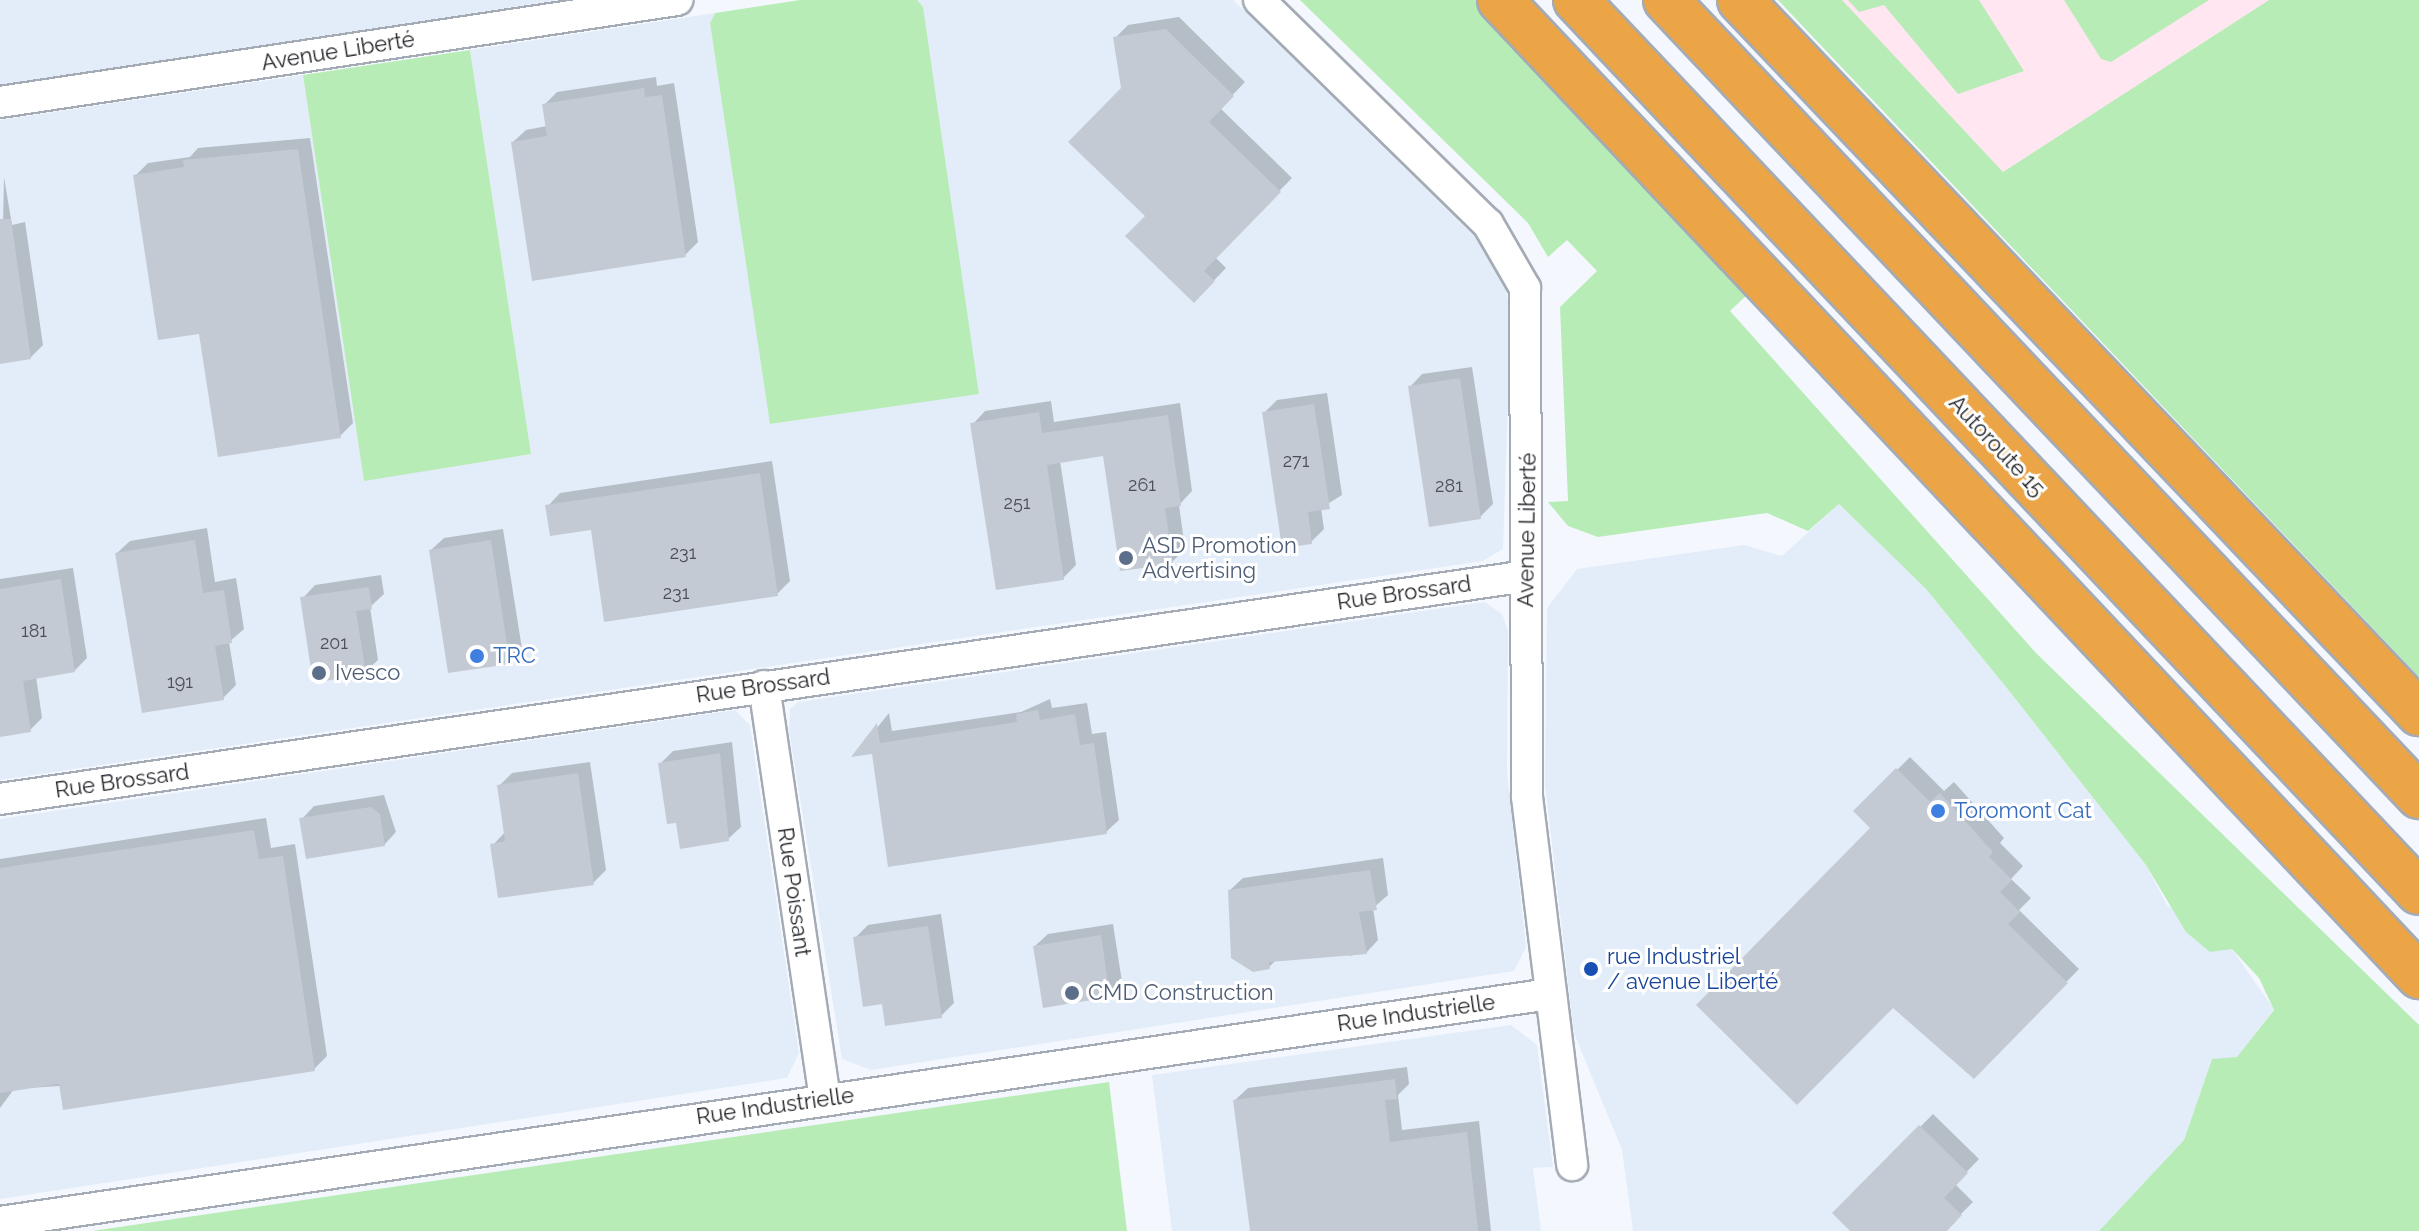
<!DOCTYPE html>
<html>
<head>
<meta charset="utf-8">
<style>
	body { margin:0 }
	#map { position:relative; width:2419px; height:1231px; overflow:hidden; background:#f4f8fe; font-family:Raleway,sans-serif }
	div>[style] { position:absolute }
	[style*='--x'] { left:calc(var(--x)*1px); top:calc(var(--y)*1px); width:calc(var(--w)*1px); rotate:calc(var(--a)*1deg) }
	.commercial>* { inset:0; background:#ffe6f0 }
	.built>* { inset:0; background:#e3edf9 }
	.green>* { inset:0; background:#b8ecb6 }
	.shadow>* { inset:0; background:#0003 }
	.building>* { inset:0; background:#c3cad4 }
	.roads { filter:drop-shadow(2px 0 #a4abb4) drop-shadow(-2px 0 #a4abb4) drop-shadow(0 2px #a4abb4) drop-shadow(0 -2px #a4abb4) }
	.minor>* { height:30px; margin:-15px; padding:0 15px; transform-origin:15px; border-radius:15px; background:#fff }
	.highway>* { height:44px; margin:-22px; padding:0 22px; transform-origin:22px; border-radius:22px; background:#eba547 }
	.dots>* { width:22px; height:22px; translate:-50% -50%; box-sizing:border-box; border:4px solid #fff; border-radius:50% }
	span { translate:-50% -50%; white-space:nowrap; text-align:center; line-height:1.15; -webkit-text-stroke:6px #fff; paint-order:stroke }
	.number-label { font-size:18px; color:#4c4f54 }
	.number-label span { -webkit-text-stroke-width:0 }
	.street-label { font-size:22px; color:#24262a }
	.service-label { font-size:22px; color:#4e5e75 }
	.left { translate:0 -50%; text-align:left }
	.shop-label { font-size:22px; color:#366cbe }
	.transit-label { font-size:22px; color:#164399 }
</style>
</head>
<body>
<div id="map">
	<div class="commercial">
		<div style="clip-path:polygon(1841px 0,2269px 0,2003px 172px)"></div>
	</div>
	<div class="built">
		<div style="clip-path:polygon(0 0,559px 0,0 85px)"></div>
		<div style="clip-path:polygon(917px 0,1233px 0,1486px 248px,1504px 281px,1511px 315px,1503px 549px,1483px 561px,0 780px,0 120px,303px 75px,364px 480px,531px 454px,470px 50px,715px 13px,710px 23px,771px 424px,979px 393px)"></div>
		<div style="clip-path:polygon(1839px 504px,1926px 589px,2006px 687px,2146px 865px,2167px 905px,2232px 949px,2274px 1009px,2237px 1058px,2212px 1059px,2184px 1140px,2099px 1231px,1633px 1231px,1622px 1150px,1574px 1033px,1545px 784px,1547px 608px,1577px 569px,1744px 545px,1782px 556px)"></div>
		<div style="clip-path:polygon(1485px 602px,1502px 614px,1508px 631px,1507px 772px,1526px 947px,1514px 971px,871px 1070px,842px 1059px,789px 730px,790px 709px,798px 702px)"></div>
		<div style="clip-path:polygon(735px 710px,750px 725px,799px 1053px,787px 1078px,0 1199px,0 819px)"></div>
		<div style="clip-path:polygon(1511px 1025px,1537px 1045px,1553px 1167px,1533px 1168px,1541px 1231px,1172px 1231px,1152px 1075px)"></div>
	</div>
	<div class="green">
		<div style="clip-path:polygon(800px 0,917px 0,923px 7px,979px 394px,770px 424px,710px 23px,715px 13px)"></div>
		<div style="clip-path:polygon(1300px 0,1476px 0,1748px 294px,1730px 311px,2037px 654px,2419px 1025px,2419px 1231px,2099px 1231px,2184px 1140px,2212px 1059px,2237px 1057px,2274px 1010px,2259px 978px,2232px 949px,2210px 952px,2186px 932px,2146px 865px,2006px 687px,1926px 589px,1839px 504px,1808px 531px,1767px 513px,1598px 537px,1568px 526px,1548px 502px,1568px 501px,1560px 307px,1597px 271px,1567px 240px,1548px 257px,1528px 223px)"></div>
		<div style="clip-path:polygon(1778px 0,1842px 0,2003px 172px,2269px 0,2419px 0,2419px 677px)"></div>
		<div style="clip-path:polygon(1848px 0,1979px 0,2024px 71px,1958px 94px,1884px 5px,1859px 12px)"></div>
		<div style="clip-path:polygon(2064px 0,2209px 0,2111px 62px,2101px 59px)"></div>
		<div style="clip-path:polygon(470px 50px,531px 454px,364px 481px,303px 75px)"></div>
		<div style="clip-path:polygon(1109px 1082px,1127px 1231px,92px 1231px)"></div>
	</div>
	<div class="shadow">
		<div style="clip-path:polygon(1179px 17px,1245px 82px,1220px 108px,1292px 178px,1215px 257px,1226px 268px,1194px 301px,1148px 216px,1115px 38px,1128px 25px)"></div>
		<div style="clip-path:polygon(656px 77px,657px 86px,674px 83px,698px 242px,685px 255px,513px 142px,526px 130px,547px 126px,544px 105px,557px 92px)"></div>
		<div style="clip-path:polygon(310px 138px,353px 423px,340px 436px,201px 331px,135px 176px,148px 163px,190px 157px,198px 148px)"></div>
		<div style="clip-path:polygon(4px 177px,12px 225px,25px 222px,43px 345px,30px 358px,0 362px)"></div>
		<div style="clip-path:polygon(1472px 367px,1493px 504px,1480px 517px,1410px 387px,1422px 374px)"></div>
		<div style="clip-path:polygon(1327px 393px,1342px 495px,1321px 508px,1324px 529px,1311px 542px,1264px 413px,1277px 400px)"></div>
		<div style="clip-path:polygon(1051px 401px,1054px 422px,1180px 403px,1192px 491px,1179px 505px,1185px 549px,1172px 562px,1105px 454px,1060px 461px,1076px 565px,1063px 578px,973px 424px,985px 411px)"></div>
		<div style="clip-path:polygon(772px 461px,790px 581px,777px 594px,548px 506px,560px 493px)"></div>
		<div style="clip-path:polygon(207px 528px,215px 582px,236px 578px,244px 629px,229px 642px,236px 685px,223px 698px,117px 553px,130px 541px)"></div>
		<div style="clip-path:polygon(503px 529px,522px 649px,509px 662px,431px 550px,444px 538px)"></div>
		<div style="clip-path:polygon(73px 568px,87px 658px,74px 671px,36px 676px,42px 718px,30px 730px,0 735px,0 579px)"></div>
		<div style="clip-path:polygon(381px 575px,384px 594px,370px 607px,378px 660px,365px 672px,303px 598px,315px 585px)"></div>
		<div style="clip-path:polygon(1050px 699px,1052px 708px,1087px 703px,1092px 734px,1106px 732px,1119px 820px,1106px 832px,874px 752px,856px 754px,889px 713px,892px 731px,1021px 712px)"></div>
		<div style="clip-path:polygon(732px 742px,741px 827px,728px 839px,678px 821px,661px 763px,673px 751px)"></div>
		<div style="clip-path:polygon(1910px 757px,1944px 791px,1954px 782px,2004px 838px,2000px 843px,2023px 866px,2011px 879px,2031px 898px,2019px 910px,2079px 969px,1974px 1076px,1873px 828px,1856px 811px)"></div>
		<div style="clip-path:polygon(590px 762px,606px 870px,593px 883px,493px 845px,506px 831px,499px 786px,512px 773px)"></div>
		<div style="clip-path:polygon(384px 795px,396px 832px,384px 845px,302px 819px,314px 806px)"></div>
		<div style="clip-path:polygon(266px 818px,271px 848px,295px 844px,327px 1056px,314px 1069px,14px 1089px,0 1108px,0 859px)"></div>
		<div style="clip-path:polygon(1383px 858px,1388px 895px,1373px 908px,1378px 940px,1366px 953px,1349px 956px,1347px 949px,1277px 959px,1269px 967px,1230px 890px,1243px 878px)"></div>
		<div style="clip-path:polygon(941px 914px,954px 1003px,941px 1016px,884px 1002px,855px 938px,868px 925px)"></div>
		<div style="clip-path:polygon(1113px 924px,1122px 982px,1110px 995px,1035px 946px,1048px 934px)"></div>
		<div style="clip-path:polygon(1407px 1067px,1409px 1084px,1398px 1095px,1402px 1130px,1479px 1121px,1491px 1231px,1252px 1231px,1235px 1100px,1248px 1088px)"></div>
		<div style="clip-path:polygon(1933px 1114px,1979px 1159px,1955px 1184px,1973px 1202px,1944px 1231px,1853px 1231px,1835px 1213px)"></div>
	</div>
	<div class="building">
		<div style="clip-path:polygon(1166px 29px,1234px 96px,1209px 122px,1281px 192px,1204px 271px,1215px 281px,1194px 303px,1125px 236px,1145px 216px,1068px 142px,1121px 88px,1113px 37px)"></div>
		<div style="clip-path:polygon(644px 88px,645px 97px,662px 95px,686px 257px,532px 281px,511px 142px,547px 136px,542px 104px)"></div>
		<div style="clip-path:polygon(298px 149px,341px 438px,218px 457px,199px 334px,158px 340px,133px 175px,184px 167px,183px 160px)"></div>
		<div style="clip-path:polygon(0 219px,11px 219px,31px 359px,0 364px)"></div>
		<div style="clip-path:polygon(1460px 378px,1481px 519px,1429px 527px,1408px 386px)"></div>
		<div style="clip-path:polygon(1314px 404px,1330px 509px,1308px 512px,1312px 544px,1282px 548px,1262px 412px)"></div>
		<div style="clip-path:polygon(1039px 412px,1042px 433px,1168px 415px,1181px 506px,1165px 508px,1173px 564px,1120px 571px,1103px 456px,1047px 465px,1064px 580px,996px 590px,970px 423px)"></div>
		<div style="clip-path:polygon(760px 473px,778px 596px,604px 622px,591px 530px,550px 536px,545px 505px)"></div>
		<div style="clip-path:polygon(195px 540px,203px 593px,224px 590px,232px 643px,215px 646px,224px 700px,142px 713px,115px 553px)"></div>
		<div style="clip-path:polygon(491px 540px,510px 664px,448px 673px,429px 550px)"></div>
		<div style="clip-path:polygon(61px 579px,75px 672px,23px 681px,31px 732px,0 737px,0 589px)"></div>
		<div style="clip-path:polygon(369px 587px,372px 609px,356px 611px,366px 674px,313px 683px,300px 597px)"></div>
		<div style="clip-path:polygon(1038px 710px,1040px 720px,1075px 714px,1080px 745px,1094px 743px,1107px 834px,888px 867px,872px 754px,851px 757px,877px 723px,880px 743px,1017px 722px,1016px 714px)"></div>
		<div style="clip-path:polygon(720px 753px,729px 841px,680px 849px,676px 823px,667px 824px,658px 763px)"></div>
		<div style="clip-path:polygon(1896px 768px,1930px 802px,1940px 793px,1993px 852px,1989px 857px,2012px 880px,2000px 892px,2020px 912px,2008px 924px,2068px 983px,1974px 1079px,1893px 1008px,1797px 1105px,1696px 1005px,1870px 828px,1853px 811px)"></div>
		<div style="clip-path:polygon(578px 773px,594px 885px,498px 898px,490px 844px,505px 841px,497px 785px)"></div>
		<div style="clip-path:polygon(371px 807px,380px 814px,385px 846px,306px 859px,299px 818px)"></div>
		<div style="clip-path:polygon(254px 830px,259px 859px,283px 856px,315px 1071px,63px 1110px,59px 1084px,0 1093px,0 868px)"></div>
		<div style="clip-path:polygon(1370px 870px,1377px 910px,1359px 912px,1367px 954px,1269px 962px,1270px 969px,1253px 972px,1231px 958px,1228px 890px)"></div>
		<div style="clip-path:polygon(928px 926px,942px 1018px,885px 1026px,882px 1004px,863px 1007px,853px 937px)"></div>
		<div style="clip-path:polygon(1101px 935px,1110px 997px,1043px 1008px,1033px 946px)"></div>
		<div style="clip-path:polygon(1395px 1079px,1397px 1099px,1385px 1100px,1390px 1142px,1467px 1132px,1478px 1231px,1250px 1231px,1233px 1100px)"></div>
		<div style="clip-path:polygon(1919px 1125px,1968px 1173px,1944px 1198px,1962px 1215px,1947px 1231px,1850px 1231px,1832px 1213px)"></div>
	</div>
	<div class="roads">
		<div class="minor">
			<div style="--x:1259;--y:0;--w:320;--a:44.4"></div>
			<div style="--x:1488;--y:224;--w:74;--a:60"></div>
			<div style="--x:1525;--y:288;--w:509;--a:89.77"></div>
			<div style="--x:1527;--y:797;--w:371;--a:83"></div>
			<div style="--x:0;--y:102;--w:685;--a:-8.57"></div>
			<div style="--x:764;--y:686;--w:417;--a:81.6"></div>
			<div style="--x:0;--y:799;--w:1542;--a:-8.31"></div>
			<div style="--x:0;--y:1222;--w:1567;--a:-8.37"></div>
		</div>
		<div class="highway">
			<div style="--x:1500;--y:0;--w:1341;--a:46.72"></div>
			<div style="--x:1576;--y:0;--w:1227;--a:46.62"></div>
			<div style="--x:1666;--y:0;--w:1096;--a:46.59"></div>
			<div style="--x:1740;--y:0;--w:985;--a:46.4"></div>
		</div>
	</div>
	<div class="dots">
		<div style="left:1126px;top:558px;background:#5c6f8a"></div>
		<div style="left:477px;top:656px;background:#3f7fe0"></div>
		<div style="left:319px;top:673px;background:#5c6f8a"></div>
		<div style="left:1938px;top:811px;background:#3f7fe0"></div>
		<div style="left:1591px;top:969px;background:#1a4fb4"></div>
		<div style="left:1072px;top:993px;background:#5c6f8a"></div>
	</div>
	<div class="number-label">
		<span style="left:1296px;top:461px">271</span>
		<span style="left:1142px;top:485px">261</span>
		<span style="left:1449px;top:486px">281</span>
		<span style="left:1017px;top:503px">251</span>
		<span style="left:683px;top:553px">231</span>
		<span style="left:676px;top:593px">231</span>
		<span style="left:34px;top:631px">181</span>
		<span style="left:334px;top:643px">201</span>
		<span style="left:180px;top:682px">191</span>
	</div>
	<div class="street-label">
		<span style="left:338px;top:51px;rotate:-9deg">Avenue Liberté</span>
		<span style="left:1997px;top:446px;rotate:47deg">Autoroute 15</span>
		<span style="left:1527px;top:530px;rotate:-89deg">Avenue Liberté</span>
		<span style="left:1404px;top:593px;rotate:-8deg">Rue Brossard</span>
		<span style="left:763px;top:686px;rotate:-8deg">Rue Brossard</span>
		<span style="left:122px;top:781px;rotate:-8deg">Rue Brossard</span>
		<span style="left:794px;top:892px;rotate:82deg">Rue Poissant</span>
		<span style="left:1416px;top:1013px;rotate:-8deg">Rue Industrielle</span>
		<span style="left:775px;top:1106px;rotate:-8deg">Rue Industrielle</span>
	</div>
	<div class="service-label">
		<span class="left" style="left:1142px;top:558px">ASD Promotion<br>Advertising</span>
		<span class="left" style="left:335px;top:673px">Ivesco</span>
		<span class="left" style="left:1088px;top:993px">CMD Construction</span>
	</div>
	<div class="shop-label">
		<span class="left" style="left:493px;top:656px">TRC</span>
		<span class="left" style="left:1954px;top:811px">Toromont Cat</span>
	</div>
	<div class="transit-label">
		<span class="left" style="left:1607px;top:969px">rue Industriel<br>/ avenue Liberté</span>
	</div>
</div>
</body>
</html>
